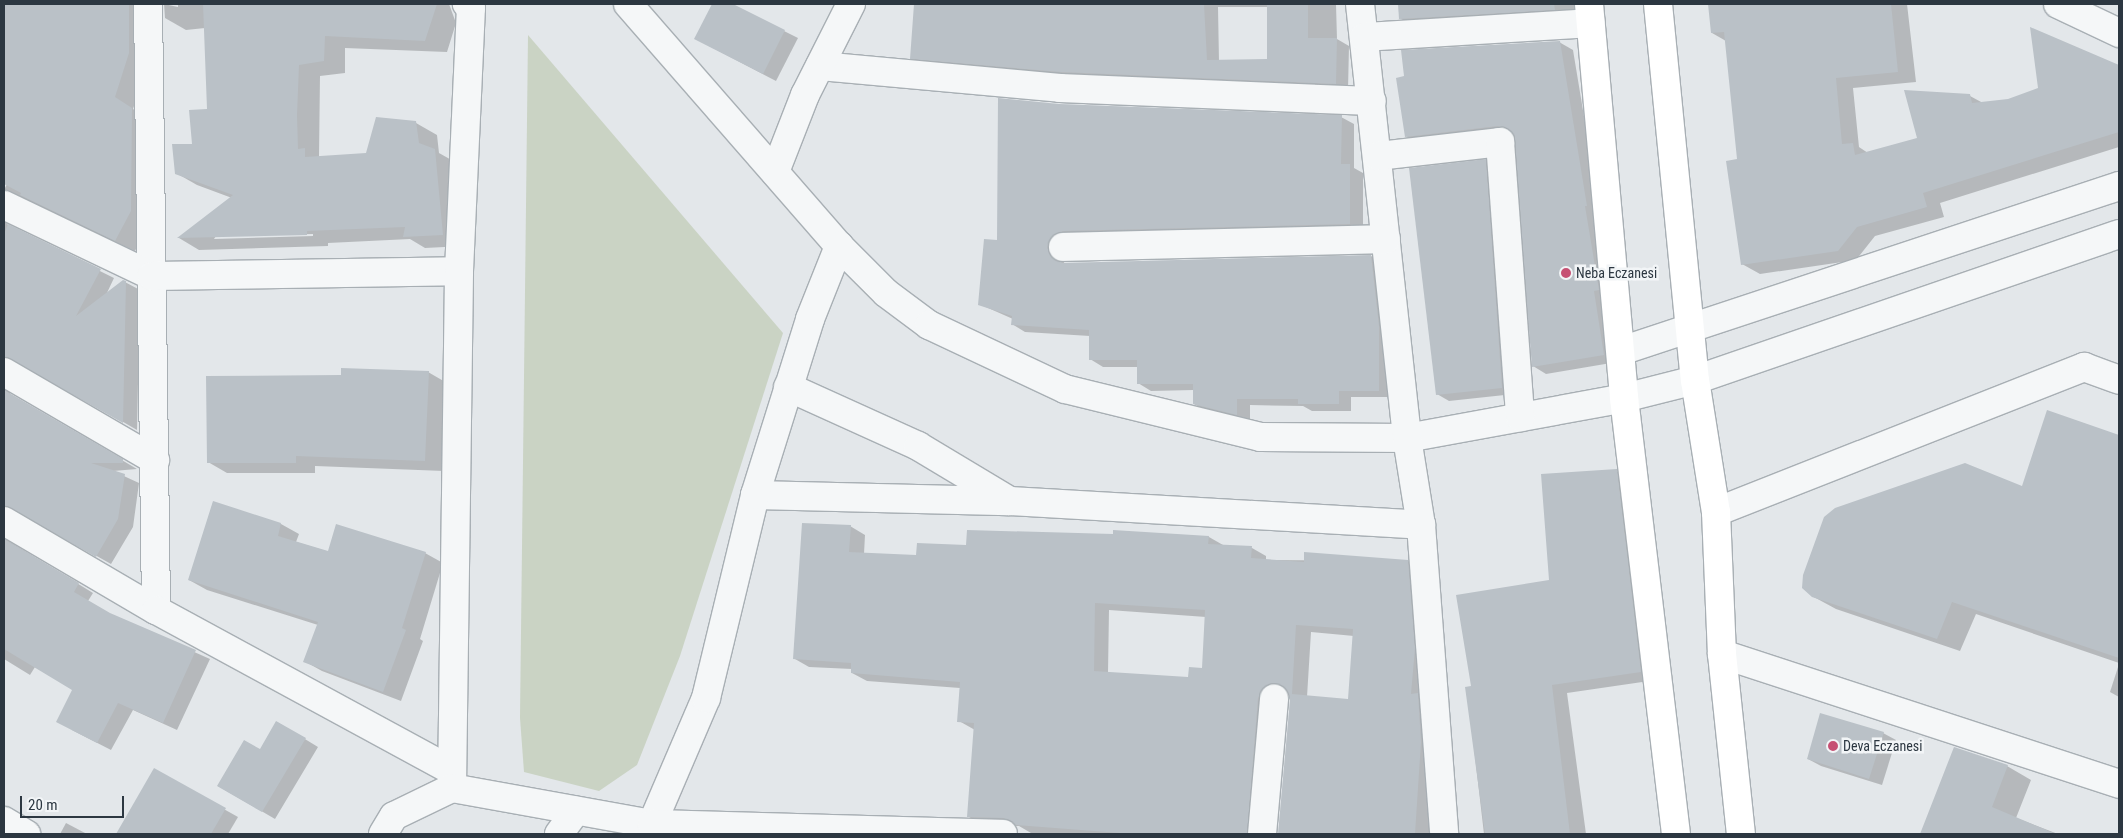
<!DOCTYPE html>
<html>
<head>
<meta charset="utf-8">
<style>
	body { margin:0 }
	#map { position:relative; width:2123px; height:838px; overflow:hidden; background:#e3e7ea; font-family:"Roboto Condensed",sans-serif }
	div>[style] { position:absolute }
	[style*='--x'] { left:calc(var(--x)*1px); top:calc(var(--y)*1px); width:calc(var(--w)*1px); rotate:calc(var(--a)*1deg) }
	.green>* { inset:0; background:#cad3c4 }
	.shadow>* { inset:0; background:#0003 }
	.building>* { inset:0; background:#bac1c7 }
	.roads { filter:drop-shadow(1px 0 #a8afb4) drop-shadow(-1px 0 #a8afb4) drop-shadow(0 1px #a8afb4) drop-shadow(0 -1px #a8afb4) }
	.minor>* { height:28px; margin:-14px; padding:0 14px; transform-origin:14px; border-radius:14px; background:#f5f7f8 }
	.major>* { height:28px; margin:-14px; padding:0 14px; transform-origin:14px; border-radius:14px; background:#fff }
	.dots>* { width:14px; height:14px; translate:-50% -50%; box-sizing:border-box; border:2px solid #f2f5f7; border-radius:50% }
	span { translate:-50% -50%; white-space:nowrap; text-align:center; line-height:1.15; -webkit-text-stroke:5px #f2f5f7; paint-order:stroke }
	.poi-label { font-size:14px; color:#2c3741 }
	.left { translate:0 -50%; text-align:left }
	.frame { position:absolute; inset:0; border:5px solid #2c3741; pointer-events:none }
	.scale { position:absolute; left:20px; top:796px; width:104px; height:22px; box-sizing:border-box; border:2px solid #2c3741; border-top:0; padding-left:6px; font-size:15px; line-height:18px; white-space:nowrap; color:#2c3741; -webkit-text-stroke:4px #f2f5f7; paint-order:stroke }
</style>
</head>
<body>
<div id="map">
	<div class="green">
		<div style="clip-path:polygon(528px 35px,783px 333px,680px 656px,637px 765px,599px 791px,524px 772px,520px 718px)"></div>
	</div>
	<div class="shadow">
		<div style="clip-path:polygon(4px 4px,158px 4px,148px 64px,133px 109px,151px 120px,150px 222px,135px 251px,4px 190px,44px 110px,4px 87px)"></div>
		<div style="clip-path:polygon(evenodd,164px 4px,178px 7px,178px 4px,449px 4px,456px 23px,447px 52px,345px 48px,345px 73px,320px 76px,319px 157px,367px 154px,416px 123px,437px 135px,439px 153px,455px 162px,464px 246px,425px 248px,410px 239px,328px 243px,328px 246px,199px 250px,179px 238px,232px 198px,197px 185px,176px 173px,193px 146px,208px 110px,205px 28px,186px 30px,165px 18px,164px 4px,313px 234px,313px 236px,214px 239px,216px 236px,313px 234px)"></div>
		<div style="clip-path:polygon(713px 4px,730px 4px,798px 38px,776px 81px,696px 39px)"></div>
		<div style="clip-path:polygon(evenodd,915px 4px,1336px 4px,1337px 39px,1349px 46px,1348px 90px,1074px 79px,924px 65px,912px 58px,915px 4px,1218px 7px,1268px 7px,1268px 60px,1219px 61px,1218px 7px)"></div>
		<div style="clip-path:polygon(1399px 4px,1582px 4px,1583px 17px,1415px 27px,1400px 18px)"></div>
		<div style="clip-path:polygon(1709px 4px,1907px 4px,1916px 82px,1853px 88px,1859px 147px,1868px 153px,1919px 139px,1970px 96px,1983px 103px,2009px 100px,2039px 89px,2032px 29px,2119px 67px,2119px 147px,1940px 203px,1944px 217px,1875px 236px,1856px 260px,1760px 274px,1742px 264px,1738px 160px,1726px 41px,1712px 33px)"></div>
		<div style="clip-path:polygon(1559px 42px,1573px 50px,1600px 213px,1617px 362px,1546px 374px,1533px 366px,1514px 134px,1420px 144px,1406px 136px)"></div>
		<div style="clip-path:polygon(1059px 105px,1341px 117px,1354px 124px,1354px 168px,1363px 173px,1363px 231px,1060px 256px,1065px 264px,1371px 256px,1384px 264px,1392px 397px,1351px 397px,1351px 411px,1312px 411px,1303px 406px,1250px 405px,1250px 422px,1207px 411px,1194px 404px,1194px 390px,1151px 391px,1138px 383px,1138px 367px,1103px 367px,1090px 359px,1090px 336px,1025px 332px,1012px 324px,1013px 319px,979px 304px,998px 241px)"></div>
		<div style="clip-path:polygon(1485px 161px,1498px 168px,1514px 394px,1449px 401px,1437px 394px)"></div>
		<div style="clip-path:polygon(4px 220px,9px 226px,114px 278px,106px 295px,123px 281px,140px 290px,137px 430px,27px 366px,11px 366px,4px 378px)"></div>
		<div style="clip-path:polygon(428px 372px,447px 383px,444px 471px,315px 466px,315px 473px,227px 473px,208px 462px,342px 376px)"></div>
		<div style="clip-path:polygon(4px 383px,11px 395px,137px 469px,113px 471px,139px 483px,133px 527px,111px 564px,20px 513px,5px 521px,5px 539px,93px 593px,88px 601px,111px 615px,210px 659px,177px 730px,133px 710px,111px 750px,72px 730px,74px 690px,35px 667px,30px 675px,4px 659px)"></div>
		<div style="clip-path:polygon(2048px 412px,2119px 436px,2119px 663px,1976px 614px,1960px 651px,1836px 609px,1812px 596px,2023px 488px)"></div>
		<div style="clip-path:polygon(1616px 471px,1632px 480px,1656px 680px,1567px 693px,1586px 834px,1484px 834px,1467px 688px,1472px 688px,1550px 581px)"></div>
		<div style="clip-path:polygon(213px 503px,281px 524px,299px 534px,296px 542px,329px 552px,425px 553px,443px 563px,420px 639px,423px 641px,401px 701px,322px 671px,304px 661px,318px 625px,207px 590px,189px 580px)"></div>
		<div style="clip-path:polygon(evenodd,850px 526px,865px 535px,864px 554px,917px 557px,967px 547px,1209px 537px,1223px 545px,1252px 548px,1266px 556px,1266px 560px,1408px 561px,1422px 569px,1436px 751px,1430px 834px,1279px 834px,1291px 700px,1287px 692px,1276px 698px,1261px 834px,1053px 834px,1031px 833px,1019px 826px,983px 825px,969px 817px,975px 730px,959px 721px,960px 688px,867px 681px,852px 673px,852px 669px,809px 667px,795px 659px,850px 526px,1109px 610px,1206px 617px,1203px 670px,1189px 679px,1108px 673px,1109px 610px,850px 526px,1311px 632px,1354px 636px,1349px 700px,1307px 697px,1311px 632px)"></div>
		<div style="clip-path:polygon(2119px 664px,2119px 697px,2110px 692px)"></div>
		<div style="clip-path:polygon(277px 722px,318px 747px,275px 819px,218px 786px,260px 751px)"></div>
		<div style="clip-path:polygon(1883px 733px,1896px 740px,1882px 785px,1821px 766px,1808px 759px)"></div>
		<div style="clip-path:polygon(1955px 748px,2007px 766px,2031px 780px,2016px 818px,2058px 834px,1922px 834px)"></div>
		<div style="clip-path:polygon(154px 770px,238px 817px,228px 834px,118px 834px)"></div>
		<div style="clip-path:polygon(66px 823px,87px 834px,60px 834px)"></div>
	</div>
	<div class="building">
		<div style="clip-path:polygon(4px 4px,129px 4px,129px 53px,115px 97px,132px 108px,131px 211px,115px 241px,20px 195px,21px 193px,4px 184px)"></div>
		<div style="clip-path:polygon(203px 4px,437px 4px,425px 41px,325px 36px,324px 61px,299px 65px,297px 115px,298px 149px,305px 148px,305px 157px,366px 153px,376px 117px,416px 121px,419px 143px,435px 149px,443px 235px,403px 237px,405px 227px,307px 231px,307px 235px,177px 238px,233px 195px,175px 174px,172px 144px,192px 144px,189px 110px,207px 109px)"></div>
		<div style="clip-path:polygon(712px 4px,733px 4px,785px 30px,763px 74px,694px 39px)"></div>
		<div style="clip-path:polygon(914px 4px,1204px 4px,1207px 60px,1267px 59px,1267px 4px,1308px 4px,1308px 38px,1337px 38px,1336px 84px,1061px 72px,910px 59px)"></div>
		<div style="clip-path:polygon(1398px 4px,1554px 4px,1555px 10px,1399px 19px)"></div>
		<div style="clip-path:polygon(1708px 4px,1891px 4px,1898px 72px,1836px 78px,1842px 144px,1853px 143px,1855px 155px,1917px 138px,1904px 90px,1970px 94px,1972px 103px,2008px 99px,2038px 88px,2030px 27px,2119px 65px,2119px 132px,1923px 193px,1927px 207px,1857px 227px,1838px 251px,1741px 265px,1726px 161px,1737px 159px,1724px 32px,1711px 33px)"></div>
		<div style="clip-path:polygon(1560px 41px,1587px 206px,1585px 206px,1599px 290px,1594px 291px,1604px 355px,1532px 367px,1513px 134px,1498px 126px,1405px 137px,1396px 78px,1404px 76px,1401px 50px)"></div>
		<div style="clip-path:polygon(998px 98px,1059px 104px,1342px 115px,1341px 164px,1350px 164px,1350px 224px,1063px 231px,1050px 239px,1047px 248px,1055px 260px,1063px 263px,1371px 255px,1379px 326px,1379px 391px,1339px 391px,1339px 404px,1298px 404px,1298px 399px,1237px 399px,1237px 415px,1193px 404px,1193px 384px,1137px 384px,1137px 360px,1089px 360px,1089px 330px,1011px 325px,1012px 316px,978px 305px,984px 239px,997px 240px)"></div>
		<div style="clip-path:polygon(1486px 159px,1502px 388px,1436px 395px,1409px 168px)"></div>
		<div style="clip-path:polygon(8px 224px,101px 269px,76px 316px,123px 280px,126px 281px,123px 423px,4px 356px,4px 234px)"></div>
		<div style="clip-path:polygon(341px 368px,429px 371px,425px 461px,296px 456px,296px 463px,207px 463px,206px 376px,341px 375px)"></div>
		<div style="clip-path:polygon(4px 390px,123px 459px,123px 463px,91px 463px,125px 474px,118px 519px,96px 557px,4px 505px)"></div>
		<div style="clip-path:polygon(2047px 410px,2119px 435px,2119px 658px,1952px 602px,1937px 639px,1812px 597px,1802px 588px,1803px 575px,1824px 517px,1835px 508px,1965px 463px,2022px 486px)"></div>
		<div style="clip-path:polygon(1617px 469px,1641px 672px,1552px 685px,1570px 834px,1485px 834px,1465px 687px,1471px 686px,1456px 595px,1549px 580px,1541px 474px)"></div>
		<div style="clip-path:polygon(213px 501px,281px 523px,278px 536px,328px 551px,336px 524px,426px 552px,402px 628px,406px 630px,383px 692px,303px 662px,318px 622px,188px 580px)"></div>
		<div style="clip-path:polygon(evenodd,802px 523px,851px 525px,849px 552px,916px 555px,917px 543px,966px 545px,967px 530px,1113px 534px,1113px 530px,1209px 536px,1208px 544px,1252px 546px,1251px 558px,1304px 562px,1304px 552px,1408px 560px,1415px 648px,1411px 694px,1418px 693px,1421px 742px,1415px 834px,1278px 834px,1290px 700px,1283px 687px,1275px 683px,1262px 690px,1258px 698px,1247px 834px,1133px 834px,1015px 825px,1004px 818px,967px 817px,974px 723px,957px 722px,960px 682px,851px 673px,851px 663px,793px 659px,802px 523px,1095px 603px,1205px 610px,1202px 668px,1189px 667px,1188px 677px,1094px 671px,1095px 603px,802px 523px,1296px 625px,1353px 629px,1348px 699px,1292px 694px,1296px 625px)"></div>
		<div style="clip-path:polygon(4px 539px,79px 583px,74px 592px,110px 613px,196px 650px,163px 723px,118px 703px,97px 743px,56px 722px,72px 690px,4px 649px)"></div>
		<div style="clip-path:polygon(1820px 713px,1884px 732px,1869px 779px,1807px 759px)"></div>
		<div style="clip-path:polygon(276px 721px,306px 738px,262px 812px,217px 786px,244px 740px,260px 749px)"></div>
		<div style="clip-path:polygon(1954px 747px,2008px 765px,1992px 807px,2056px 834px,1920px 834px)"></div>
		<div style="clip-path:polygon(154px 768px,226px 808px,211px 834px,116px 834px)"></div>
	</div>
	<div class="roads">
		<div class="minor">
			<div style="--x:148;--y:4;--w:606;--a:89.24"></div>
			<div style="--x:628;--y:4;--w:321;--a:48.9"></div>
			<div style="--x:839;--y:246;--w:66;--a:45"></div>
			<div style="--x:886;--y:293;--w:54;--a:36.7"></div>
			<div style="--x:929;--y:325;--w:150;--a:25.2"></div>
			<div style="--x:1065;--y:389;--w:201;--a:13.8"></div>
			<div style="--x:1260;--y:437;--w:147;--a:0.4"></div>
			<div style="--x:1407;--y:438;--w:221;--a:-10.4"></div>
			<div style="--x:1624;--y:398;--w:73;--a:-14.2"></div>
			<div style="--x:1695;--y:380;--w:448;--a:-19"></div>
			<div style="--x:1360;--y:4;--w:437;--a:83.8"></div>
			<div style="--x:1407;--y:438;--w:88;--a:80.9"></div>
			<div style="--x:1421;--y:525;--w:310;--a:85.7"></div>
			<div style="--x:2058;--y:4;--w:68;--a:25.4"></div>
			<div style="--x:1364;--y:37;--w:227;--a:-3.5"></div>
			<div style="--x:820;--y:66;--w:241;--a:5.2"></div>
			<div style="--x:1060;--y:88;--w:312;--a:2.4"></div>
			<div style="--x:1378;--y:156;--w:123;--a:-6.5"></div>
			<div style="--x:1500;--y:142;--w:276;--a:85.8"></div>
			<div style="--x:775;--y:172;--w:83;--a:-68.7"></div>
			<div style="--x:805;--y:95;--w:102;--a:-63.2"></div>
			<div style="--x:4;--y:205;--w:164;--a:25.6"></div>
			<div style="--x:152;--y:276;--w:307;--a:-0.9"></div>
			<div style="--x:1063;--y:247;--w:323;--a:-1.4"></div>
			<div style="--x:1621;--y:351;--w:525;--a:-18.33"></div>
			<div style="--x:4;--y:372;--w:175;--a:30.2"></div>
			<div style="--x:788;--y:387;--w:143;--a:24.4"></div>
			<div style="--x:918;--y:446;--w:107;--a:30.9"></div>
			<div style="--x:1010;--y:501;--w:412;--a:3.3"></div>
			<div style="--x:755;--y:495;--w:254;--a:1.4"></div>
			<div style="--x:1716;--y:512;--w:396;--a:-21.5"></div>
			<div style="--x:2084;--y:367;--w:37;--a:20"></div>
			<div style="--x:4;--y:521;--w:176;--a:30.4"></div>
			<div style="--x:156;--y:610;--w:336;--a:28.5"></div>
			<div style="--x:1722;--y:654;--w:418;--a:18.1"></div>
			<div style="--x:452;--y:788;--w:517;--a:-89.22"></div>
			<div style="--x:459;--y:271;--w:263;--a:-87.4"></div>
			<div style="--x:471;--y:8;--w:6;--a:-135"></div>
			<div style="--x:4;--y:821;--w:26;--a:31"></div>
			<div style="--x:652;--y:824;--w:137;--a:-66.8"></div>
			<div style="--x:706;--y:698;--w:209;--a:-76.4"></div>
			<div style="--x:755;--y:495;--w:184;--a:-72.6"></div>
			<div style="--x:810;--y:319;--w:79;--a:-68.3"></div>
			<div style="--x:383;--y:834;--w:21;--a:-59"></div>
			<div style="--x:394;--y:816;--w:64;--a:-25.8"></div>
			<div style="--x:452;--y:788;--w:203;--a:10.2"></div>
			<div style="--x:652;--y:824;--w:351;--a:1.6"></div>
			<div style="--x:559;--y:834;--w:29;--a:-54"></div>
			<div style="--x:1262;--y:834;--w:136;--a:-84.9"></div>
		</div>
		<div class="major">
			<div style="--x:1589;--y:4;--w:396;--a:84.9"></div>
			<div style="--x:1624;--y:398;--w:439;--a:83.2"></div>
			<div style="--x:1658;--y:4;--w:378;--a:84.4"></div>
			<div style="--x:1695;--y:380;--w:134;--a:81"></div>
			<div style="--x:1716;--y:512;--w:142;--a:87.6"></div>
			<div style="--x:1722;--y:654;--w:181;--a:84"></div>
		</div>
	</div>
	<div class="dots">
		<div style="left:1566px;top:273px;background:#c65073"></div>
		<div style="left:1833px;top:746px;background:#c65073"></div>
	</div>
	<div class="poi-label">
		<span class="left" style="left:1576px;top:273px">Neba Eczanesi</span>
		<span class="left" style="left:1843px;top:746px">Deva Eczanesi</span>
	</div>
	<div class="frame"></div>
	<div class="scale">20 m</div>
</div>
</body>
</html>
